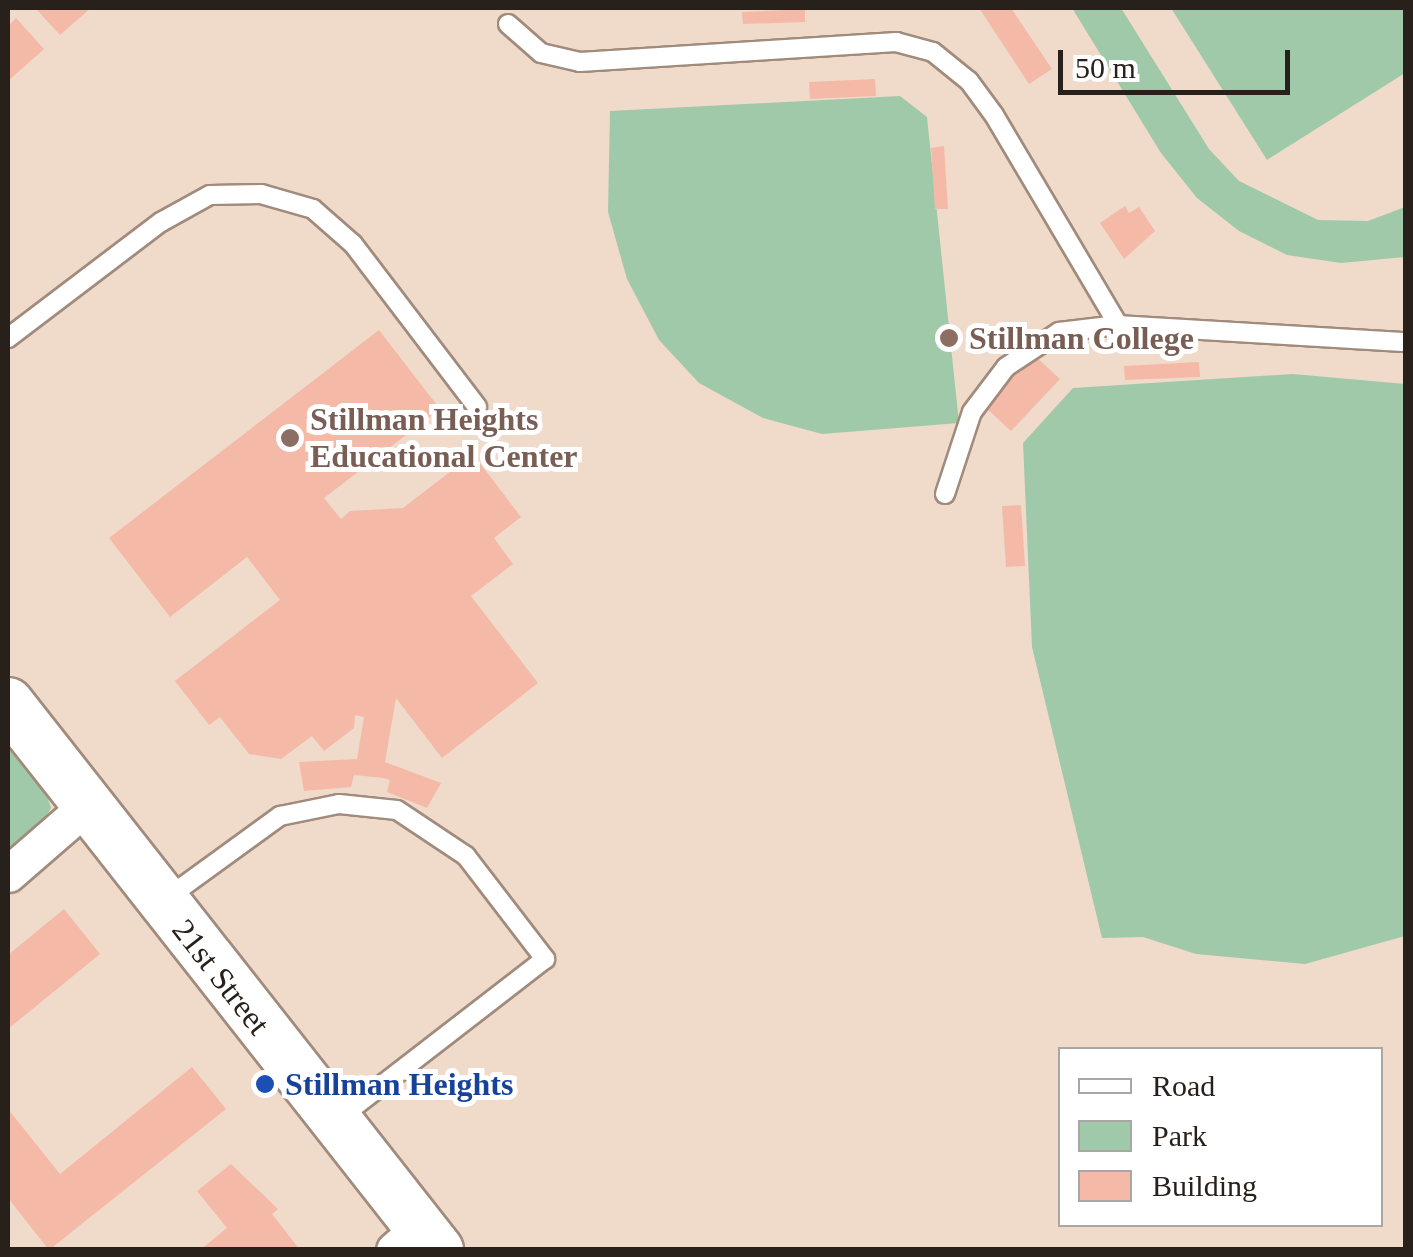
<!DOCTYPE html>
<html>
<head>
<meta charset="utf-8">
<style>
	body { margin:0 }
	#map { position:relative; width:1413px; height:1257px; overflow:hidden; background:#f0daca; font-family:Georgia,serif }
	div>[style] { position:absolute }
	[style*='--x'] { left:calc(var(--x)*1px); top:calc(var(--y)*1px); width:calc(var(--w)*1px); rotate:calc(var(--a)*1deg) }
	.green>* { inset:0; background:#a0c9aa }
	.building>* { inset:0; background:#f4baa7 }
	.roads { filter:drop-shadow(2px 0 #a08b7c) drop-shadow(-2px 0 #a08b7c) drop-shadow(0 2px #a08b7c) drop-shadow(0 -2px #a08b7c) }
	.lane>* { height:18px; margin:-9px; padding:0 9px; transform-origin:9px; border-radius:9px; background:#fff }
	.street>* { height:35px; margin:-17.5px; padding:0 17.5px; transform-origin:17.5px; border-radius:17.5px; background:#fff }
	.secondary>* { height:50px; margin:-25px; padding:0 25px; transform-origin:25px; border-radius:25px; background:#fff }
	.dots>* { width:28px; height:28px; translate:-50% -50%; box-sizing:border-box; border:5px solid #fff; border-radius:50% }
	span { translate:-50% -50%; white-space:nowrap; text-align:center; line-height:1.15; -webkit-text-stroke:10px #fff; paint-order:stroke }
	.education-label { font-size:32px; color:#785e54; font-weight:700 }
	.left { translate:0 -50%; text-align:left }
	.street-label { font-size:32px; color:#28201a }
	.transit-label { font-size:32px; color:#164399; font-weight:700 }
	.frame { position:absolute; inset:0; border:10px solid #28201a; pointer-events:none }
	.legend { position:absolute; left:1058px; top:1047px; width:325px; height:180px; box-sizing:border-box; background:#fff; border:2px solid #a9a6a3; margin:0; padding:12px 18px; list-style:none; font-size:30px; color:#28201a }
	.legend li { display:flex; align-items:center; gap:20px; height:50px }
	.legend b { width:50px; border:2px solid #a9a6a3 }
	.scale { position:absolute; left:1058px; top:50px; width:232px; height:45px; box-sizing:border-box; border:5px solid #28201a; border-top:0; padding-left:12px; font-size:30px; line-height:35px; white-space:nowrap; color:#28201a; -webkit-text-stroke:8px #fff; paint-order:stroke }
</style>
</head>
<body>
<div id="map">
	<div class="green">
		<div style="clip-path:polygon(1072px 8px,1121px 8px,1209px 149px,1239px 181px,1318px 220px,1368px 221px,1405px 207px,1405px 257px,1341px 263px,1287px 255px,1239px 231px,1197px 198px,1161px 153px)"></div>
		<div style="clip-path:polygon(1171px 8px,1405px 8px,1405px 73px,1267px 160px)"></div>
		<div style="clip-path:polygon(900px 96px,927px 117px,959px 423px,822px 434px,763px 418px,699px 383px,659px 340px,627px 279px,608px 212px,610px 111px)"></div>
		<div style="clip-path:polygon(1293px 374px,1405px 384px,1405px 936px,1305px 964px,1196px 954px,1143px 937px,1102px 938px,1032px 647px,1023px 443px,1073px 388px)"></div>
		<div style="clip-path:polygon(8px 740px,43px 783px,51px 808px,38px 831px,8px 855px)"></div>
	</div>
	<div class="building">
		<div style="clip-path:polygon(35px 8px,91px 8px,60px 35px)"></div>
		<div style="clip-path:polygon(979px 8px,1011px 8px,1052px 69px,1029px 84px)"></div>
		<div style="clip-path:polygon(805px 9px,805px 22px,743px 24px,742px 12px)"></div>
		<div style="clip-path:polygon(16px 18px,44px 49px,8px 81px,8px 26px)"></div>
		<div style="clip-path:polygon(875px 79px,876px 96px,810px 99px,809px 82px)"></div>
		<div style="clip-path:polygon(944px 146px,948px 209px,935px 209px,931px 148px)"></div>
		<div style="clip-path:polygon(1125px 206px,1129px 213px,1139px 207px,1155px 231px,1124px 259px,1100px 223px)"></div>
		<div style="clip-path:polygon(379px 330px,440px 409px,324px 498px,341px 519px,350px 511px,403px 508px,473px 454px,521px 517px,494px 538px,513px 564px,471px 596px,538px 683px,442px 758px,396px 698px,385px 762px,441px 783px,427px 808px,387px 792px,390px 780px,383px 778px,354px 775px,351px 787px,304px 791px,299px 762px,357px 759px,364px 717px,355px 715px,354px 728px,324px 751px,312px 736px,281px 759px,249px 754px,220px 717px,209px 725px,175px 681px,280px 600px,247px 557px,170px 617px,109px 538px)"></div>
		<div style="clip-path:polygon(1034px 355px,1060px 379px,1011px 431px,985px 407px)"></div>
		<div style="clip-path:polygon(1199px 362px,1200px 377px,1125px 380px,1124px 366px)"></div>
		<div style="clip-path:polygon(1021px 505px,1025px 566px,1006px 567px,1002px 506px)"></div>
		<div style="clip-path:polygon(64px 909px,100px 954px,8px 1029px,8px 955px)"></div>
		<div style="clip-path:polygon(192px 1067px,226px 1109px,49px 1250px,8px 1198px,8px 1109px,60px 1174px)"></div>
		<div style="clip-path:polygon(231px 1164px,278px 1209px,272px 1214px,300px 1250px,200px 1250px,227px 1228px,197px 1191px)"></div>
	</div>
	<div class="roads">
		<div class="lane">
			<div style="--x:508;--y:24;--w:44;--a:41.3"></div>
			<div style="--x:541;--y:53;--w:40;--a:13"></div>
			<div style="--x:580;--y:62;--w:317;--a:-3.6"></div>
			<div style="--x:896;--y:42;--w:38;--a:15"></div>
			<div style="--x:933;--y:52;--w:46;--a:38.9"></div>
			<div style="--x:969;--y:81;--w:42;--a:53.7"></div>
			<div style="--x:994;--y:115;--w:244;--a:59.4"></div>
			<div style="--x:8;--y:338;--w:192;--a:-37.2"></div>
			<div style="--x:161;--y:222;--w:56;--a:-28.9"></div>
			<div style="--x:210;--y:195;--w:51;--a:-1.1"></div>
			<div style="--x:261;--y:194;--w:54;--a:16.1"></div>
			<div style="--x:313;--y:209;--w:53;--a:41.2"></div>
			<div style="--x:353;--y:244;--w:205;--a:52.7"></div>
			<div style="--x:945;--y:494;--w:86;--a:-71.8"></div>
			<div style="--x:972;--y:412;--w:56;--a:-52.9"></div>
			<div style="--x:1006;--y:367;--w:64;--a:-33.4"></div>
			<div style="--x:1059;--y:332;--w:59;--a:-6.8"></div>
			<div style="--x:1118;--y:325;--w:289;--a:3.4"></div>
			<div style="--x:167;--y:898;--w:140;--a:-36"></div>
			<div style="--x:280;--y:816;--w:60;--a:-11.5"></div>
			<div style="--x:339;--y:804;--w:58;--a:5.9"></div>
			<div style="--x:397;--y:810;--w:83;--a:33.7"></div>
			<div style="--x:466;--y:856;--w:130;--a:52.5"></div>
			<div style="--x:545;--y:959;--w:263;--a:142.3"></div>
		</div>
		<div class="street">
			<div style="--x:8;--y:874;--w:108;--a:-40.9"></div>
			<div style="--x:394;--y:1250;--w:33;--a:-41"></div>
		</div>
		<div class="secondary">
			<div style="--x:8;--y:703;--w:696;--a:51.83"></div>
		</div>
	</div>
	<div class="dots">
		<div style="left:949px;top:338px;background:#8d6e63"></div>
		<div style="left:290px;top:438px;background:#8d6e63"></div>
		<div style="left:265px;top:1084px;background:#1a4fb4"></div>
	</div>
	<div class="education-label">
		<span class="left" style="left:969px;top:338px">Stillman College</span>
		<span class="left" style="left:310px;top:438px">Stillman Heights<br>Educational Center</span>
	</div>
	<div class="street-label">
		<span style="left:221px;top:977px;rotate:52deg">21st Street</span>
	</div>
	<div class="transit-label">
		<span class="left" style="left:285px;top:1084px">Stillman Heights</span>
	</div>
	<div class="frame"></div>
	<ul class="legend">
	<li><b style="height:12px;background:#fff"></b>Road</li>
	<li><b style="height:28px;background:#a0c9aa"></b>Park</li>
	<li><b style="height:28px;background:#f4baa7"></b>Building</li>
	</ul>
	<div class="scale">50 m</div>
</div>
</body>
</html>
